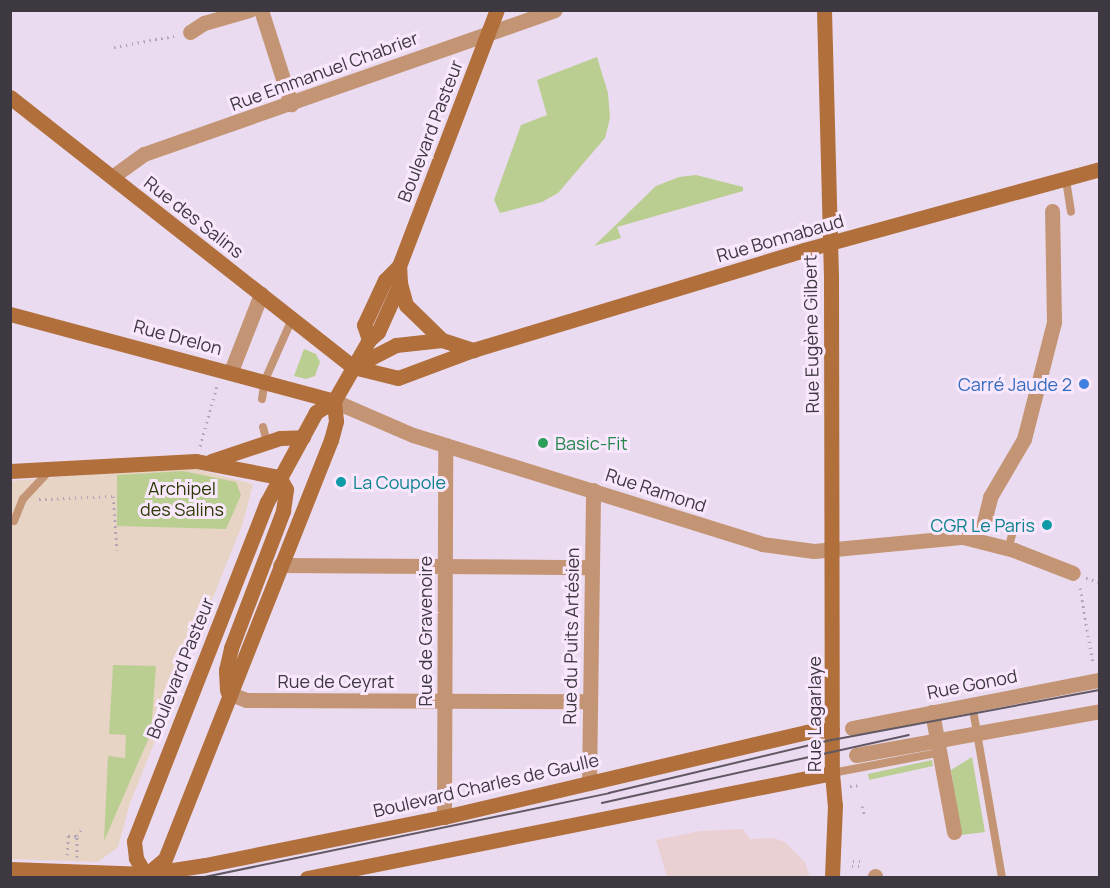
<!DOCTYPE html>
<html>
<head>
<meta charset="utf-8">
<style>
	body { margin:0 }
	#map { position:relative; width:1110px; height:888px; overflow:hidden; background:#ebdbf0; font-family:Manrope,sans-serif }
	div>[style] { position:absolute }
	[style*='--x'] { left:calc(var(--x)*1px); top:calc(var(--y)*1px); width:calc(var(--w)*1px); rotate:calc(var(--a)*1deg) }
	.commercial>* { inset:0; background:#e7d4c5 }
	.education>* { inset:0; background:#ebd0d3 }
	.green>* { inset:0; background:#bace92 }
	.path>* { height:3px; margin-top:-1.5px; transform-origin:0; background:repeating-linear-gradient(90deg,#b2a5b6 0 1.5px,transparent 0 6px) }
	.lane>* { height:8px; margin:-4px; padding:0 4px; transform-origin:4px; border-radius:4px; background:#c39575 }
	.street>* { height:15px; margin:-7.5px; padding:0 7.5px; transform-origin:7.5px; border-radius:7.5px; background:#c39575 }
	.secondary>* { height:15px; margin:-7.5px; padding:0 7.5px; transform-origin:7.5px; border-radius:7.5px; background:#b06f3b }
	.tram>* { height:1.5px; margin:-0.75px; padding:0 0.75px; transform-origin:0.75px; border-radius:0.75px; background:#605863 }
	.dots>* { width:16px; height:16px; translate:-50% -50%; box-sizing:border-box; border:3px solid #f9e8fd; border-radius:50% }
	span { translate:-50% -50%; white-space:nowrap; text-align:center; line-height:1.15; -webkit-text-stroke:6px #f9e8fd; paint-order:stroke }
	.street-label { font-size:18px; color:#3e3840 }
	.shop-label { font-size:18px; color:#366cbe }
	.right { translate:-100% -50%; text-align:right }
	.leisure-label { font-size:18px; color:#27864d }
	.left { translate:0 -50%; text-align:left }
	.culture-label { font-size:18px; color:#0d838f }
	.park-label { font-size:18px; color:#2c3903 }
	.frame { position:absolute; inset:0; border:12px solid #3e3840; pointer-events:none }
</style>
</head>
<body>
<div id="map">
	<div class="commercial">
		<div style="clip-path:polygon(184px 466px,253px 484px,243px 523px,130px 803px,118px 847px,98px 862px,11px 859px,11px 481px)"></div>
	</div>
	<div class="education">
		<div style="clip-path:polygon(743px 829px,750px 839px,774px 838px,785px 842px,805px 862px,810px 877px,667px 877px,656px 840px,700px 831px)"></div>
	</div>
	<div class="green">
		<div style="clip-path:polygon(597px 57px,608px 93px,610px 118px,605px 138px,558px 193px,542px 202px,500px 213px,494px 200px,521px 125px,547px 115px,537px 80px)"></div>
		<div style="clip-path:polygon(696px 175px,743px 187px,743px 191px,617px 227px,621px 238px,594px 246px,656px 186px,679px 177px)"></div>
		<div style="clip-path:polygon(304px 349px,316px 354px,320px 362px,315px 376px,306px 379px,294px 376px)"></div>
		<div style="clip-path:polygon(183px 471px,236px 482px,241px 495px,226px 529px,117px 526px,117px 475px)"></div>
		<div style="clip-path:polygon(113px 665px,156px 666px,151px 733px,104px 841px,108px 756px,125px 758px,126px 735px,109px 734px)"></div>
		<div style="clip-path:polygon(972px 757px,985px 832px,961px 835px,951px 770px)"></div>
		<div style="clip-path:polygon(932px 760px,933px 766px,869px 780px,868px 774px)"></div>
	</div>
	<div class="path">
		<div style="--x:114;--y:47;--w:61;--a:-10.4"></div>
		<div style="--x:1056;--y:382;--w:13;--a:13"></div>
		<div style="--x:200;--y:446;--w:62;--a:-74.2"></div>
		<div style="--x:39;--y:499;--w:74;--a:-2.3"></div>
		<div style="--x:113;--y:496;--w:54;--a:85.8"></div>
		<div style="--x:1086;--y:578;--w:15;--a:16"></div>
		<div style="--x:1080;--y:588;--w:77;--a:80.3"></div>
		<div style="--x:850;--y:786;--w:9;--a:-6"></div>
		<div style="--x:862;--y:806;--w:12;--a:76"></div>
		<div style="--x:67;--y:855;--w:19;--a:-87"></div>
		<div style="--x:68;--y:836;--w:9;--a:0"></div>
		<div style="--x:77;--y:857;--w:21;--a:-90"></div>
		<div style="--x:77;--y:836;--w:7;--a:-56"></div>
		<div style="--x:853;--y:861;--w:9;--a:0"></div>
		<div style="--x:852;--y:866;--w:10;--a:0"></div>
	</div>
	<div class="lane">
		<div style="--x:1066;--y:180;--w:32;--a:81"></div>
		<div style="--x:262;--y:399;--w:19;--a:-81"></div>
		<div style="--x:265;--y:380;--w:67;--a:-66.1"></div>
		<div style="--x:263;--y:427;--w:16;--a:75"></div>
		<div style="--x:14;--y:521;--w:24;--a:-68"></div>
		<div style="--x:23;--y:499;--w:40;--a:-47"></div>
		<div style="--x:1008;--y:549;--w:18;--a:-74"></div>
		<div style="--x:972;--y:704;--w:177;--a:80.2"></div>
		<div style="--x:832;--y:773;--w:102;--a:-10.8"></div>
	</div>
	<div class="street">
		<div style="--x:261;--y:10;--w:99;--a:72.3"></div>
		<div style="--x:190;--y:32;--w:17;--a:-33"></div>
		<div style="--x:204;--y:23;--w:47;--a:-16.1"></div>
		<div style="--x:112;--y:177;--w:39;--a:-36"></div>
		<div style="--x:144;--y:154;--w:435;--a:-19.3"></div>
		<div style="--x:231;--y:371;--w:83;--a:-68.7"></div>
		<div style="--x:334;--y:401;--w:86;--a:23.3"></div>
		<div style="--x:413;--y:435;--w:366;--a:17.3"></div>
		<div style="--x:762;--y:544;--w:52;--a:7.7"></div>
		<div style="--x:814;--y:551;--w:150;--a:-5.4"></div>
		<div style="--x:963;--y:537;--w:53;--a:14.3"></div>
		<div style="--x:1014;--y:550;--w:63;--a:21.3"></div>
		<div style="--x:983;--y:526;--w:30;--a:-76"></div>
		<div style="--x:990;--y:497;--w:67;--a:-59.6"></div>
		<div style="--x:1024;--y:439;--w:121;--a:-75.6"></div>
		<div style="--x:1054;--y:322;--w:111;--a:-91"></div>
		<div style="--x:280;--y:565;--w:311;--a:0.4"></div>
		<div style="--x:228;--y:693;--w:19;--a:21"></div>
		<div style="--x:246;--y:700;--w:344;--a:0.2"></div>
		<div style="--x:932;--y:712;--w:122;--a:79.6"></div>
		<div style="--x:852;--y:728;--w:253;--a:-11"></div>
		<div style="--x:856;--y:755;--w:248;--a:-10.2"></div>
		<div style="--x:589;--y:783;--w:293;--a:-89.2"></div>
		<div style="--x:444;--y:817;--w:372;--a:-89.8"></div>
		<div style="--x:875;--y:876;--w:2;--a:90"></div>
	</div>
	<div class="secondary">
		<div style="--x:824;--y:10;--w:266;--a:88.5"></div>
		<div style="--x:831;--y:276;--w:497;--a:89.9"></div>
		<div style="--x:832;--y:773;--w:32;--a:85"></div>
		<div style="--x:835;--y:805;--w:73;--a:92.4"></div>
		<div style="--x:10;--y:97;--w:437;--a:38.2"></div>
		<div style="--x:353;--y:367;--w:46;--a:13.7"></div>
		<div style="--x:398;--y:378;--w:80;--a:-20.5"></div>
		<div style="--x:473;--y:350;--w:346;--a:-16.8"></div>
		<div style="--x:804;--y:250;--w:307;--a:-15.3"></div>
		<div style="--x:400;--y:283;--w:23;--a:75"></div>
		<div style="--x:406;--y:305;--w:50;--a:44.2"></div>
		<div style="--x:10;--y:314;--w:335;--a:15"></div>
		<div style="--x:369;--y:340;--w:16;--a:-108"></div>
		<div style="--x:364;--y:325;--w:50;--a:-65"></div>
		<div style="--x:385;--y:280;--w:20;--a:-45"></div>
		<div style="--x:399;--y:266;--w:274;--a:-69.1"></div>
		<div style="--x:353;--y:367;--w:48;--a:-27.1"></div>
		<div style="--x:396;--y:345;--w:46;--a:-6.2"></div>
		<div style="--x:442;--y:340;--w:33;--a:18"></div>
		<div style="--x:211;--y:461;--w:73;--a:-18.4"></div>
		<div style="--x:280;--y:438;--w:23;--a:-2"></div>
		<div style="--x:10;--y:471;--w:186;--a:-3.1"></div>
		<div style="--x:196;--y:461;--w:85;--a:10.9"></div>
		<div style="--x:227;--y:690;--w:20;--a:-93"></div>
		<div style="--x:226;--y:670;--w:23;--a:-77"></div>
		<div style="--x:231;--y:648;--w:147;--a:-69.2"></div>
		<div style="--x:283;--y:511;--w:22;--a:-82"></div>
		<div style="--x:286;--y:489;--w:14;--a:-120"></div>
		<div style="--x:10;--y:869;--w:137;--a:2.1"></div>
		<div style="--x:147;--y:874;--w:59;--a:-8.8"></div>
		<div style="--x:205;--y:865;--w:244;--a:-11.4"></div>
		<div style="--x:444;--y:817;--w:373;--a:-13.2"></div>
		<div style="--x:807;--y:732;--w:25;--a:-5"></div>
		<div style="--x:147;--y:874;--w:23;--a:-40"></div>
		<div style="--x:165;--y:859;--w:451;--a:-68.4"></div>
		<div style="--x:331;--y:440;--w:20;--a:-75"></div>
		<div style="--x:336;--y:421;--w:20;--a:-96"></div>
		<div style="--x:147;--y:878;--w:23;--a:-119"></div>
		<div style="--x:136;--y:858;--w:17;--a:-97"></div>
		<div style="--x:134;--y:841;--w:364;--a:-68.6"></div>
		<div style="--x:267;--y:502;--w:102;--a:-61.4"></div>
		<div style="--x:316;--y:412;--w:21;--a:-31"></div>
		<div style="--x:334;--y:401;--w:70;--a:-60.2"></div>
		<div style="--x:369;--y:340;--w:12;--a:-42"></div>
		<div style="--x:378;--y:332;--w:54;--a:-65.8"></div>
		<div style="--x:400;--y:283;--w:17;--a:-93"></div>
		<div style="--x:307;--y:878;--w:535;--a:-11.31"></div>
	</div>
	<div class="tram">
		<div style="--x:602;--y:803;--w:314;--a:-12.5"></div>
		<div style="--x:200;--y:878;--w:418;--a:-11.7"></div>
		<div style="--x:609;--y:793;--w:229;--a:-13.4"></div>
		<div style="--x:832;--y:740;--w:273;--a:-10.6"></div>
	</div>
	<div class="dots">
		<div style="left:1084px;top:384px;background:#3f7fe0"></div>
		<div style="left:543px;top:443px;background:#2e9e5b"></div>
		<div style="left:341px;top:482px;background:#0f9aa8"></div>
		<div style="left:1047px;top:525px;background:#0f9aa8"></div>
	</div>
	<div class="street-label">
		<span style="left:324px;top:71px;rotate:-20deg">Rue Emmanuel Chabrier</span>
		<span style="left:430px;top:131px;rotate:-69deg">Boulevard Pasteur</span>
		<span style="left:194px;top:217px;rotate:38deg">Rue des Salins</span>
		<span style="left:780px;top:238px;rotate:-16deg">Rue Bonnabaud</span>
		<span style="left:811px;top:334px;rotate:-91deg">Rue Eugène Gilbert</span>
		<span style="left:178px;top:337px;rotate:15deg">Rue Drelon</span>
		<span style="left:656px;top:490px;rotate:18deg">Rue Ramond</span>
		<span style="left:425px;top:631px;rotate:-90deg">Rue de Gravenoire</span>
		<span style="left:571px;top:636px;rotate:-89deg">Rue du Puits Artésien</span>
		<span style="left:180px;top:668px;rotate:-68deg">Boulevard Pasteur</span>
		<span style="left:336px;top:681px">Rue de Ceyrat</span>
		<span style="left:972px;top:684px;rotate:-11deg">Rue Gonod</span>
		<span style="left:814px;top:714px;rotate:-90deg">Rue Lagarlaye</span>
		<span style="left:486px;top:785px;rotate:-13deg">Boulevard Charles de Gaulle</span>
	</div>
	<div class="shop-label">
		<span class="right" style="left:1072px;top:384px">Carré Jaude 2</span>
	</div>
	<div class="leisure-label">
		<span class="left" style="left:555px;top:443px">Basic-Fit</span>
	</div>
	<div class="culture-label">
		<span class="left" style="left:353px;top:482px">La Coupole</span>
		<span class="right" style="left:1035px;top:525px">CGR Le Paris</span>
	</div>
	<div class="park-label">
		<span style="left:182px;top:499px">Archipel<br>des Salins</span>
	</div>
	<div class="frame"></div>
</div>
</body>
</html>
